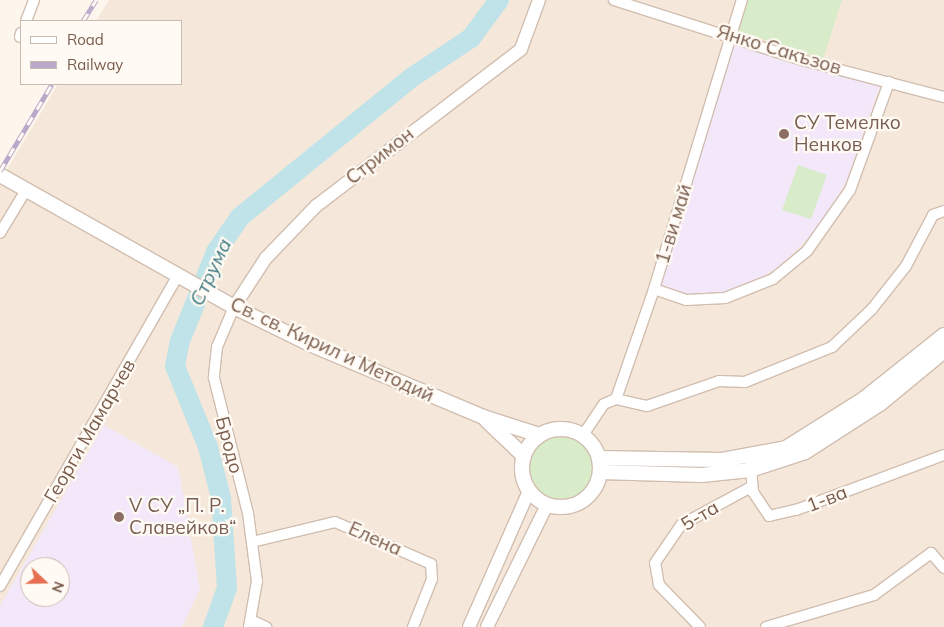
<!DOCTYPE html>
<html>
<head>
<meta charset="utf-8">
<style>
	body { margin:0 }
	#map { position:relative; width:944px; height:627px; overflow:hidden; background:#fdf6ec; font-family:Mulish,sans-serif }
	div>[style] { position:absolute }
	[style*='--x'] { left:calc(var(--x)*1px); top:calc(var(--y)*1px); width:calc(var(--w)*1px); rotate:calc(var(--a)*1deg) }
	.residential>* { inset:0; background:#f5e8da }
	.education>* { inset:0; background:#f3e8fa }
	.green>* { inset:0; background:#d8ecc9 }
	.round { border-radius:50% }
	.river>* { height:20px; margin:-10px; padding:0 10px; transform-origin:10px; border-radius:10px; background:#bfe3e8 }
	.roads { filter:drop-shadow(1px 0 #d1beb0) drop-shadow(-1px 0 #d1beb0) drop-shadow(0 1px #d1beb0) drop-shadow(0 -1px #d1beb0) }
	.minor>* { height:10px; margin:-5px; padding:0 5px; transform-origin:5px; border-radius:5px; background:#fff }
	.tertiary>* { height:12px; margin:-6px; padding:0 6px; transform-origin:6px; border-radius:6px; background:#fff }
	.secondary>* { height:14px; margin:-7px; padding:0 7px; transform-origin:7px; border-radius:7px; background:#fff }
	.secondary>.ring { margin:-7px; padding:0; box-sizing:content-box; background:none; border:14px solid #fff; border-radius:50% }
	.rail>* { height:5px; margin-top:-2.5px; transform-origin:0; background:repeating-linear-gradient(90deg,#fffaf3 0 9px,#b9a8c9 0 18px); box-sizing:border-box; border-block:1px solid #b9a8c9 }
	.dots>* { width:14px; height:14px; translate:-50% -50%; box-sizing:border-box; border:2px solid #fffaf3; border-radius:50% }
	span { translate:-50% -50%; white-space:nowrap; text-align:center; line-height:1.15; -webkit-text-stroke:4.5px #fffaf3; paint-order:stroke }
	.street-label { font-size:19px; color:#7a5c4d }
	.education-label { font-size:19px; color:#785e54 }
	.left { translate:0 -50%; text-align:left }
	.water-label { font-size:20px; color:#437c86; font-style:italic }
	.legend { position:absolute; left:20px; top:20px; width:162px; height:65px; box-sizing:border-box; background:#fffaf3; border:1px solid #cabbb1; margin:0; padding:6px 9px; list-style:none; font-size:15px; color:#7a5c4d }
	.legend li { display:flex; align-items:center; gap:10px; height:25px }
	.legend b { width:25px; border:1px solid #cabbb1 }
	.north { position:absolute; left:20px; top:557px; width:50px; height:50px; box-sizing:border-box; background:#fffaf3; border:1px solid #cabbb1; border-radius:50%; rotate:111deg; font-size:14px; font-weight:700; line-height:20px; text-align:center; color:#7a5c4d }
	.north::after { content:''; display:block; margin:auto; width:18px; height:22px; background:#e76f51; clip-path:polygon(50% 0,100% 100%,50% 72%,0 100%) }
</style>
</head>
<body>
<div id="map">
	<div class="residential">
		<div style="clip-path:polygon(evenodd,109px 0,944px 0,944px 627px,0 627px,0 181px,58px 84px,181px 84px,181px 21px,96px 21px,109px 0,30px 567px,60px 567px,60px 597px,30px 597px,30px 567px)"></div>
	</div>
	<div class="education">
		<div style="clip-path:polygon(734px 40px,880px 86px,846px 182px,820px 226px,780px 266px,757px 280px,702px 299px,658px 286px)"></div>
		<div style="clip-path:polygon(evenodd,104px 425px,178px 467px,200px 589px,182px 627px,0 627px,0 606px,104px 425px,30px 567px,60px 567px,60px 597px,30px 597px,30px 567px)"></div>
	</div>
	<div class="green">
		<div style="clip-path:polygon(748px 0,842px 0,823px 59px,738px 31px)"></div>
		<div style="clip-path:polygon(798px 165px,827px 175px,811px 219px,782px 210px)"></div>
		<div class="round" style="left:529px;top:435px;width:64px;height:64px"></div>
	</div>
	<div class="river">
		<div style="--x:213;--y:627;--w:41;--a:-70.3"></div>
		<div style="--x:227;--y:588;--w:90;--a:-93.8"></div>
		<div style="--x:221;--y:498;--w:53;--a:-104.3"></div>
		<div style="--x:208;--y:447;--w:87;--a:-112.2"></div>
		<div style="--x:175;--y:366;--w:25;--a:-79"></div>
		<div style="--x:180;--y:341;--w:96;--a:-68"></div>
		<div style="--x:216;--y:252;--w:42;--a:-55.6"></div>
		<div style="--x:240;--y:217;--w:220;--a:-39.1"></div>
		<div style="--x:411;--y:78;--w:72;--a:-33.7"></div>
		<div style="--x:471;--y:38;--w:47;--a:-53.6"></div>
	</div>
	<div class="roads">
		<div class="minor">
			<div style="--x:614;--y:0;--w:197;--a:17.7"></div>
			<div style="--x:802;--y:60;--w:147;--a:14.6"></div>
			<div style="--x:26;--y:21;--w:22;--a:-69"></div>
			<div style="--x:20;--y:37;--w:4;--a:-76"></div>
			<div style="--x:0;--y:233;--w:50;--a:-58.8"></div>
			<div style="--x:654;--y:289;--w:34;--a:19"></div>
			<div style="--x:686;--y:300;--w:39;--a:-3"></div>
			<div style="--x:725;--y:298;--w:52;--a:-21.6"></div>
			<div style="--x:773;--y:279;--w:44;--a:-39.5"></div>
			<div style="--x:807;--y:251;--w:75;--a:-54.8"></div>
			<div style="--x:850;--y:190;--w:115;--a:-70.1"></div>
			<div style="--x:234;--y:307;--w:43;--a:113"></div>
			<div style="--x:217;--y:347;--w:31;--a:96"></div>
			<div style="--x:214;--y:378;--w:139;--a:75.9"></div>
			<div style="--x:248;--y:513;--w:69;--a:82.5"></div>
			<div style="--x:257;--y:581;--w:47;--a:99.9"></div>
			<div style="--x:616;--y:399;--w:32;--a:13"></div>
			<div style="--x:647;--y:406;--w:76;--a:-19.1"></div>
			<div style="--x:719;--y:381;--w:26;--a:2"></div>
			<div style="--x:745;--y:382;--w:94;--a:-21.9"></div>
			<div style="--x:832;--y:347;--w:55;--a:-43.5"></div>
			<div style="--x:872;--y:309;--w:55;--a:-51.7"></div>
			<div style="--x:906;--y:266;--w:58;--a:-62.1"></div>
			<div style="--x:933;--y:215;--w:12;--a:-20"></div>
			<div style="--x:583;--y:435;--w:37;--a:-56"></div>
			<div style="--x:604;--y:404;--w:13;--a:-23"></div>
			<div style="--x:616;--y:399;--w:116;--a:-70.9"></div>
			<div style="--x:654;--y:289;--w:302;--a:-73.1"></div>
			<div style="--x:750;--y:457;--w:35;--a:85"></div>
			<div style="--x:753;--y:492;--w:29;--a:56"></div>
			<div style="--x:769;--y:516;--w:28;--a:-13"></div>
			<div style="--x:796;--y:510;--w:158;--a:-20.4"></div>
			<div style="--x:252;--y:542;--w:85;--a:-13.5"></div>
			<div style="--x:335;--y:522;--w:105;--a:23.6"></div>
			<div style="--x:431;--y:564;--w:15;--a:86"></div>
			<div style="--x:432;--y:579;--w:52;--a:111.6"></div>
			<div style="--x:0;--y:586;--w:358;--a:-60.2"></div>
			<div style="--x:251;--y:620;--w:17;--a:25"></div>
			<div style="--x:700;--y:627;--w:59;--a:-134.3"></div>
			<div style="--x:659;--y:585;--w:22;--a:-100"></div>
			<div style="--x:655;--y:563;--w:46;--a:-55.6"></div>
			<div style="--x:681;--y:525;--w:80;--a:-28.5"></div>
			<div style="--x:766;--y:627;--w:113;--a:-16.5"></div>
			<div style="--x:874;--y:595;--w:71;--a:-36.4"></div>
			<div style="--x:931;--y:553;--w:20;--a:49"></div>
		</div>
		<div class="tertiary">
			<div style="--x:234;--y:307;--w:59;--a:-56.9"></div>
			<div style="--x:266;--y:258;--w:72;--a:-46.1"></div>
			<div style="--x:316;--y:206;--w:258;--a:-37.4"></div>
			<div style="--x:521;--y:49;--w:52;--a:-69.8"></div>
			<div style="--x:469;--y:627;--w:149;--a:-66.2"></div>
			<div style="--x:487;--y:627;--w:136;--a:-63.8"></div>
		</div>
		<div class="secondary">
			<div style="--x:0;--y:175;--w:269;--a:29.4"></div>
			<div style="--x:234;--y:307;--w:87;--a:26"></div>
			<div style="--x:312;--y:345;--w:186;--a:22.8"></div>
			<div style="--x:483;--y:417;--w:59;--a:17.8"></div>
			<div style="--x:487;--y:421;--w:51;--a:43.4"></div>
			<div class="ring" style="left:522px;top:429px;width:64px;height:64px"></div>
			<div style="--x:599;--y:458;--w:123;--a:0.9"></div>
			<div style="--x:722;--y:460;--w:65;--a:-10.6"></div>
			<div style="--x:786;--y:448;--w:93;--a:-32.3"></div>
			<div style="--x:865;--y:398;--w:101;--a:-38.6"></div>
			<div style="--x:600;--y:472;--w:102;--a:1.7"></div>
			<div style="--x:702;--y:475;--w:48;--a:-5.9"></div>
			<div style="--x:750;--y:470;--w:58;--a:-18.1"></div>
			<div style="--x:805;--y:452;--w:90;--a:-32.8"></div>
			<div style="--x:881;--y:403;--w:82;--a:-39.5"></div>
		</div>
	</div>
	<div class="rail">
		<div style="--x:83;--y:21;--w:25;--a:-58"></div>
		<div style="--x:0;--y:171;--w:101;--a:-59.1"></div>
	</div>
	<div class="dots">
		<div style="left:784px;top:134px;background:#8d6e63"></div>
		<div style="left:119px;top:517px;background:#8d6e63"></div>
	</div>
	<div class="street-label">
		<span style="left:779px;top:50px;rotate:17deg">Янко Сакъзов</span>
		<span style="left:380px;top:156px;rotate:-38deg">Стримон</span>
		<span style="left:674px;top:224px;rotate:-73deg">1-ви май</span>
		<span style="left:332px;top:350px;rotate:25deg">Св. св. Кирил и Методий</span>
		<span style="left:90px;top:431px;rotate:-60deg">Георги Мамарчев</span>
		<span style="left:229px;top:445px;rotate:75deg">Бродо</span>
		<span style="left:827px;top:499px;rotate:-21deg">1-ва</span>
		<span style="left:700px;top:516px;rotate:-31deg">5-та</span>
		<span style="left:375px;top:539px;rotate:24deg">Елена</span>
	</div>
	<div class="education-label">
		<span class="left" style="left:794px;top:134px">СУ Темелко<br>Ненков</span>
		<span class="left" style="left:129px;top:517px">V СУ „П. Р.<br>Славейков“</span>
	</div>
	<div class="water-label">
		<span style="left:210px;top:272px;rotate:-65deg">Струма</span>
	</div>
	<ul class="legend">
	<li><b style="height:6px;background:#fff"></b>Road</li>
	<li><b style="height:6px;background:#b9a8c9"></b>Railway</li>
	</ul>
	<div class="north">N</div>
</div>
</body>
</html>
